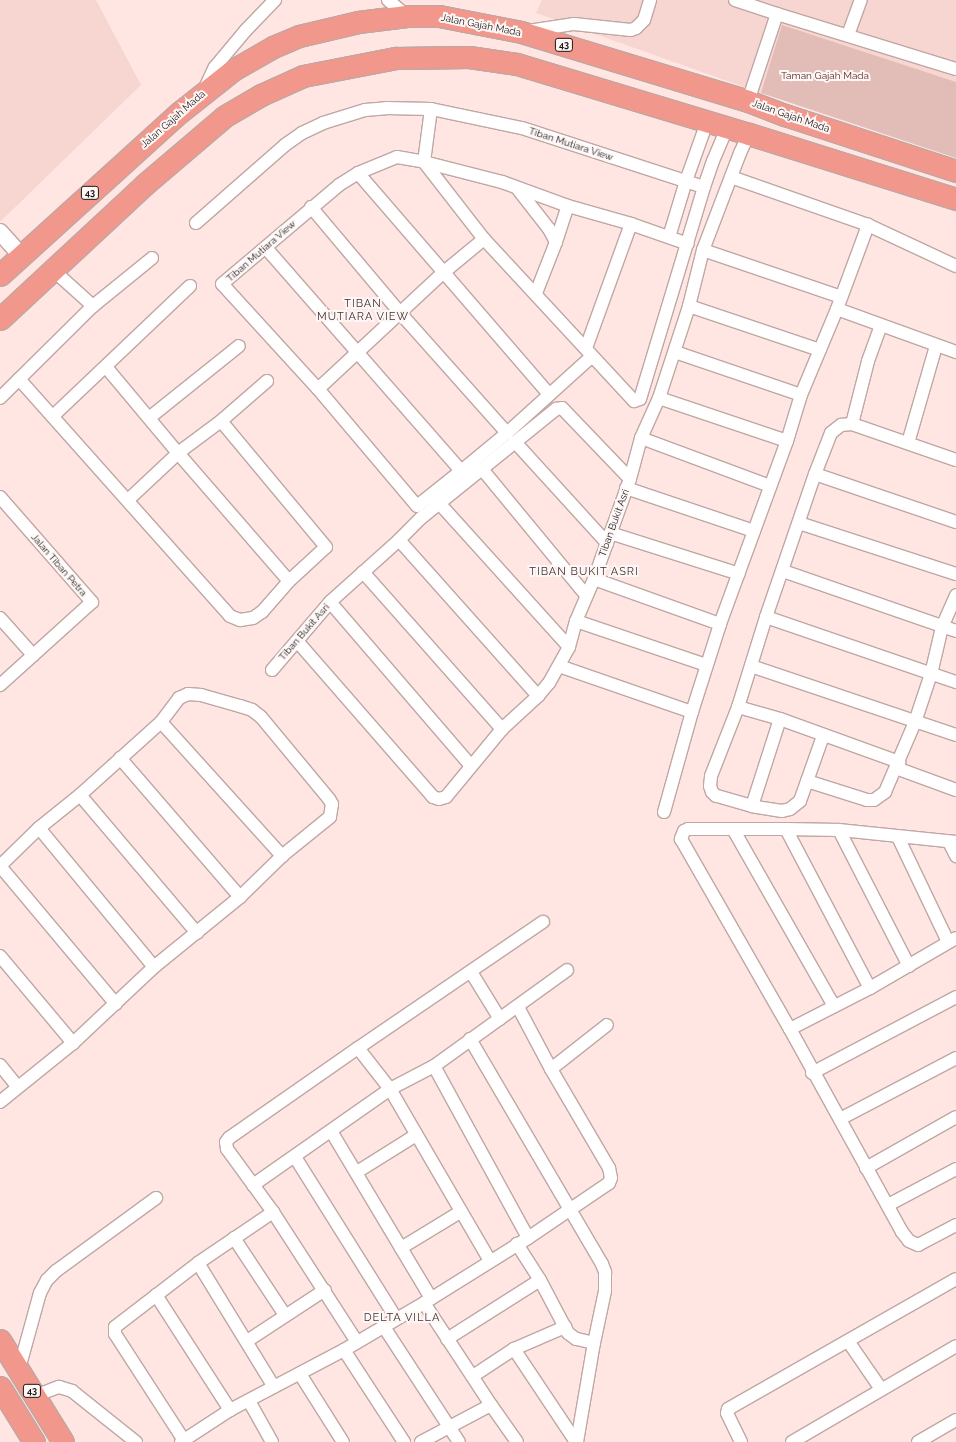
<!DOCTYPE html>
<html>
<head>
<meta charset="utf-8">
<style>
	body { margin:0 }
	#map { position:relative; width:956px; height:1442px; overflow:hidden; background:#ffe6e2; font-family:Raleway,sans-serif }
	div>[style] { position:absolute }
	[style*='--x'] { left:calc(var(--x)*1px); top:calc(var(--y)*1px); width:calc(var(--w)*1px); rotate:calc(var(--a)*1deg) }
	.built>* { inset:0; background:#f7d6d1 }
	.green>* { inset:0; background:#e2bdb8 }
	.roads { filter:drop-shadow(1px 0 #bfa7a4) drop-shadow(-1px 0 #bfa7a4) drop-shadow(0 1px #bfa7a4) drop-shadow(0 -1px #bfa7a4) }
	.street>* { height:12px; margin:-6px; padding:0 6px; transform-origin:6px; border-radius:6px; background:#fff }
	.secondary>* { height:16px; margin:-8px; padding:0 8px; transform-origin:8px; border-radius:8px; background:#fff }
	.highway>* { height:21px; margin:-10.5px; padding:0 10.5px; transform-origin:10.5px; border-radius:10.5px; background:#f2978b }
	span { translate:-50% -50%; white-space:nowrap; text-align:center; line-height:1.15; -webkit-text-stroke:4px #fdf8f7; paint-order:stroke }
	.shield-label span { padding:1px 3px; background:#fdf8f7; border:1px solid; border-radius:3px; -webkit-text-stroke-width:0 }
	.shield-label { font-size:9px; color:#1f1715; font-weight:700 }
	.street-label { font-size:10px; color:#1f1715 }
	.park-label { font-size:10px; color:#632923 }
	.neighbourhood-label { font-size:11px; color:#42302d; letter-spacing:1px }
</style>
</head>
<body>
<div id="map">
	<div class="built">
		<div style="clip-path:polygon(0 0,96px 0,141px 85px,0 222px)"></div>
		<div style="clip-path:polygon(542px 0,956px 0,956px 158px,761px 93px,536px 13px)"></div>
	</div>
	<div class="green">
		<div style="clip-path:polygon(782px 25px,956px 82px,956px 158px,761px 93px)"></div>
	</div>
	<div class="roads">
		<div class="street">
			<div style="--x:388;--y:0;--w:25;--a:40"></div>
			<div style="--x:735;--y:0;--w:44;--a:18.4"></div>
			<div style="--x:528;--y:31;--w:47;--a:-8.7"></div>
			<div style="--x:574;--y:24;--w:57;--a:6"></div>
			<div style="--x:631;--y:30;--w:5;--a:-22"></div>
			<div style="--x:636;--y:28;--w:11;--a:-45"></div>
			<div style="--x:644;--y:20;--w:21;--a:-73"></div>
			<div style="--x:848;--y:35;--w:37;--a:-70"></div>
			<div style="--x:205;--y:88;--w:23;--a:-65"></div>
			<div style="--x:215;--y:67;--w:48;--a:-50"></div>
			<div style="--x:246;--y:30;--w:42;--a:-46"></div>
			<div style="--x:748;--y:101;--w:92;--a:-71.6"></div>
			<div style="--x:777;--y:14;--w:187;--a:17.1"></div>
			<div style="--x:431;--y:109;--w:53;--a:97.5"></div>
			<div style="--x:424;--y:162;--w:98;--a:52.1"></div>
			<div style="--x:484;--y:239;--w:221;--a:47.2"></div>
			<div style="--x:634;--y:401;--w:6;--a:-18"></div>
			<div style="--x:640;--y:399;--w:221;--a:-73.2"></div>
			<div style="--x:704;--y:187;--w:28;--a:-71"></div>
			<div style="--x:713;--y:161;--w:36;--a:-67"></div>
			<div style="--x:358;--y:173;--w:292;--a:49.2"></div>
			<div style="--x:731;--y:177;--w:145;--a:19.3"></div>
			<div style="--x:868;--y:225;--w:97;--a:25"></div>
			<div style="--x:517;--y:188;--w:52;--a:52"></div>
			<div style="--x:549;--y:229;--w:15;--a:62"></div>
			<div style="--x:556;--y:242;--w:55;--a:111.4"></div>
			<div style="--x:311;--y:207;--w:140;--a:49.9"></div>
			<div style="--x:401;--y:314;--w:159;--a:48.3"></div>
			<div style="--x:196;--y:223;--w:118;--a:-41.2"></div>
			<div style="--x:285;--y:145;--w:21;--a:-35"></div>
			<div style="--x:302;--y:133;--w:23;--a:-25"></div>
			<div style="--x:323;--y:123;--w:44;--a:-17.2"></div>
			<div style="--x:365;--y:110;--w:21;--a:-5"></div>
			<div style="--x:386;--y:108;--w:45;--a:1.3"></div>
			<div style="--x:431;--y:109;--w:93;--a:11.8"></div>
			<div style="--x:522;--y:128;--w:191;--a:18"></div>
			<div style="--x:669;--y:237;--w:59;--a:-73.1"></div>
			<div style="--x:686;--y:181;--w:63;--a:-70.4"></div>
			<div style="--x:556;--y:242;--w:38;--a:-72"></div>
			<div style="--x:266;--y:248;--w:296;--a:48.8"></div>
			<div style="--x:461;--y:471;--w:60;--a:-39.6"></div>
			<div style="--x:507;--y:433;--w:113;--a:-42.1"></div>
			<div style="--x:703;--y:250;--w:146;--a:18.8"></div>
			<div style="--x:53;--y:270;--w:54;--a:42"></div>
			<div style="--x:689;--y:306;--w:138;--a:18.6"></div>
			<div style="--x:837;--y:309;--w:127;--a:19.9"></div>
			<div style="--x:586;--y:348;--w:132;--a:-70.1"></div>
			<div style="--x:675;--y:352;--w:133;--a:18.8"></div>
			<div style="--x:106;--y:367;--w:112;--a:50.1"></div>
			<div style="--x:178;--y:453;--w:169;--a:49.1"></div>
			<div style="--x:19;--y:379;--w:317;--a:48.3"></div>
			<div style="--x:230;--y:616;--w:11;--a:22"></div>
			<div style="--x:240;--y:620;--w:13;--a:-9"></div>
			<div style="--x:253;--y:618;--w:11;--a:-34"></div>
			<div style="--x:262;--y:612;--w:41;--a:-48.9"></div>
			<div style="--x:289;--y:581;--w:50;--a:-42.6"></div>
			<div style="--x:326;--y:547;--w:164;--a:-129.8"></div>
			<div style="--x:318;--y:389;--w:172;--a:-42.9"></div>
			<div style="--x:444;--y:272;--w:52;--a:-39.5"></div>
			<div style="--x:0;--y:398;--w:131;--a:-44.7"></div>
			<div style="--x:93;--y:306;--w:76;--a:-39.1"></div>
			<div style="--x:659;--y:398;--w:135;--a:18.6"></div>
			<div style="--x:53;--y:416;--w:189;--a:-43.5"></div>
			<div style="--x:149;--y:418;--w:115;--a:-38.7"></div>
			<div style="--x:852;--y:424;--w:65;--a:-75.7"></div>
			<div style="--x:868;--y:361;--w:38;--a:-70"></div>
			<div style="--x:641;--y:438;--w:138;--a:20.4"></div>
			<div style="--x:515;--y:442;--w:137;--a:47.7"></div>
			<div style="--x:908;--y:443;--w:101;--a:-73.9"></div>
			<div style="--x:482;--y:469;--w:163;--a:50.5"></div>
			<div style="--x:461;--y:471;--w:56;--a:141.5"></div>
			<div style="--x:417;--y:506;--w:153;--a:-130.2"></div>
			<div style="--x:318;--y:389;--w:142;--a:-132.4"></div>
			<div style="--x:222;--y:284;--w:153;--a:-40.2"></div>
			<div style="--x:339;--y:185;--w:22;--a:-32"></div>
			<div style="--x:358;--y:173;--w:42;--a:-22.3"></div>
			<div style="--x:397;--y:157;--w:27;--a:10"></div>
			<div style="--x:424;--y:162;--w:81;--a:14.4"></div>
			<div style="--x:502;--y:182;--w:70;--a:20"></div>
			<div style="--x:568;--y:206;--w:66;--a:15.9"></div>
			<div style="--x:631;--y:224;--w:60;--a:19.3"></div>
			<div style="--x:815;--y:474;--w:149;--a:18.8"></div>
			<div style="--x:626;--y:488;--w:135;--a:18.6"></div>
			<div style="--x:0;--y:497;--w:140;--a:48.8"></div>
			<div style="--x:92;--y:602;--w:124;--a:137.9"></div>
			<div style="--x:128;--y:500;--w:69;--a:-43.2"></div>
			<div style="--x:178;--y:453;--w:54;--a:-36.7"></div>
			<div style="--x:221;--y:421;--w:61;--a:-41"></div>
			<div style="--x:439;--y:503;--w:194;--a:47.9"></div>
			<div style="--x:799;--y:523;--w:165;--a:18"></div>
			<div style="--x:610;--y:533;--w:135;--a:17.6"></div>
			<div style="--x:399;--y:540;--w:209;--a:48.3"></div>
			<div style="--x:783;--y:571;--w:183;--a:19.1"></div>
			<div style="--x:363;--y:572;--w:210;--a:48.5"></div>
			<div style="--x:594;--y:579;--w:134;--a:19.7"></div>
			<div style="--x:330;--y:602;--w:216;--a:49.3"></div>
			<div style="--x:766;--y:617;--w:201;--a:18.9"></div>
			<div style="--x:0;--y:618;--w:50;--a:48.3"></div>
			<div style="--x:576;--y:621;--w:137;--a:18.7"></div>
			<div style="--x:297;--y:641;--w:207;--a:48.9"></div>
			<div style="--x:433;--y:797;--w:6;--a:18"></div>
			<div style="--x:439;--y:799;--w:7;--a:-16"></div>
			<div style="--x:446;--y:797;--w:88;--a:-50.5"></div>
			<div style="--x:502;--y:729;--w:49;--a:-42.5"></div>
			<div style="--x:538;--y:696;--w:17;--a:-50"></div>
			<div style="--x:549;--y:683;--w:41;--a:-60.9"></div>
			<div style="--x:569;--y:647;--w:27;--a:-75"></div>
			<div style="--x:576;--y:621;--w:46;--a:-66.8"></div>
			<div style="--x:594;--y:579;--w:106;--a:-70.2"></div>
			<div style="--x:630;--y:479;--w:42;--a:-75"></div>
			<div style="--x:641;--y:438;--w:44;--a:-65.8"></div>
			<div style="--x:659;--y:398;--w:97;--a:-71.9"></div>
			<div style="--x:689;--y:306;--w:58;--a:-76"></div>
			<div style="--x:703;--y:250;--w:104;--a:-69.1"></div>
			<div style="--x:740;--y:153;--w:21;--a:-65"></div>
			<div style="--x:559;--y:666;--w:141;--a:19.1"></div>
			<div style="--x:751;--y:666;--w:216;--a:18.6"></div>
			<div style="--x:272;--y:670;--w:89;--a:-49.5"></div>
			<div style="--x:330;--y:602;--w:93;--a:-41.9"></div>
			<div style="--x:399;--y:540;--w:31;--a:-45"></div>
			<div style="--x:421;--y:518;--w:174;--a:-38.9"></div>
			<div style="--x:556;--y:409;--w:6;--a:-9"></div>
			<div style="--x:562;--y:408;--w:98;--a:46.2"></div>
			<div style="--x:738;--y:707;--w:44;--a:15.9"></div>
			<div style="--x:780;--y:719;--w:127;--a:19.9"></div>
			<div style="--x:161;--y:722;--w:181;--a:47.9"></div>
			<div style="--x:823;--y:736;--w:69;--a:109.5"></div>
			<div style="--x:800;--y:801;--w:13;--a:141"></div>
			<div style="--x:790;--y:809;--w:8;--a:166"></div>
			<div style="--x:782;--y:811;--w:30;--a:-171"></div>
			<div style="--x:752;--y:806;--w:37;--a:-164"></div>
			<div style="--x:716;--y:796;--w:6;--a:-135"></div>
			<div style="--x:712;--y:792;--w:6;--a:-108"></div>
			<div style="--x:710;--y:786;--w:10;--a:-84"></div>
			<div style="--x:711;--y:776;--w:74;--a:-68.6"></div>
			<div style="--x:738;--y:707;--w:94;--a:-72.7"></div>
			<div style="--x:766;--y:617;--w:151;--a:-71.1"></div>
			<div style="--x:815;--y:474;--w:44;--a:-68.7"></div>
			<div style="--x:831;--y:433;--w:13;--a:-39"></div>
			<div style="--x:841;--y:425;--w:11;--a:-5"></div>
			<div style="--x:852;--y:424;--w:110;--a:19.1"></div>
			<div style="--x:120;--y:758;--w:184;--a:49.2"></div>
			<div style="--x:896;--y:768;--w:64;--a:20.1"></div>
			<div style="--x:807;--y:781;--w:63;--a:17.6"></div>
			<div style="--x:867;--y:800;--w:7;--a:0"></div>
			<div style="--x:874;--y:800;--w:14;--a:-36"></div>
			<div style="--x:885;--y:792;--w:76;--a:-66.8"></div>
			<div style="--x:915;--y:722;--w:51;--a:-71.6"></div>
			<div style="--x:931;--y:674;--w:48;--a:-76.8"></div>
			<div style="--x:942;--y:627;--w:35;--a:-66"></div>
			<div style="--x:80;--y:795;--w:181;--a:49.7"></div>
			<div style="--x:752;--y:806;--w:91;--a:-72.2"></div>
			<div style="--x:664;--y:812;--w:104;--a:-74.4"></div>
			<div style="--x:692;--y:712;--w:92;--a:-72.3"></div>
			<div style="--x:720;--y:624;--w:195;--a:-69.9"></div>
			<div style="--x:787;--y:441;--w:48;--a:-73.1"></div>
			<div style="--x:801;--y:395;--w:93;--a:-67.3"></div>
			<div style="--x:837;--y:309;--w:90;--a:-69.7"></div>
			<div style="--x:39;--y:828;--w:180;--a:50.4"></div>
			<div style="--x:733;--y:829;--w:204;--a:60.3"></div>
			<div style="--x:786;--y:829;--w:180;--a:62.2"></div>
			<div style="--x:839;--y:830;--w:153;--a:62.8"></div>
			<div style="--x:898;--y:837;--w:116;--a:64.5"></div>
			<div style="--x:949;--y:842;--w:16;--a:63"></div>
			<div style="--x:956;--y:842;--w:118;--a:-174.1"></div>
			<div style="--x:839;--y:830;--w:53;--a:-178.9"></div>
			<div style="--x:786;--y:829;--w:98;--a:180"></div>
			<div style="--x:688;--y:829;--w:4;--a:153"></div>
			<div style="--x:684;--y:831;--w:9;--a:111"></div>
			<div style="--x:681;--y:839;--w:219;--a:60.2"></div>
			<div style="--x:790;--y:1029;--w:232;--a:61.1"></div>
			<div style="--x:902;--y:1232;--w:11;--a:52"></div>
			<div style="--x:909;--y:1241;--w:10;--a:24"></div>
			<div style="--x:918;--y:1245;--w:43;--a:-27.8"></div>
			<div style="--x:0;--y:866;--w:54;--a:-44.3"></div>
			<div style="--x:39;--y:828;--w:53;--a:-38.8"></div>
			<div style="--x:80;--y:795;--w:109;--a:-42"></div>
			<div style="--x:161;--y:722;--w:30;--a:-53"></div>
			<div style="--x:179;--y:698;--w:10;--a:-24"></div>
			<div style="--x:188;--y:694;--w:13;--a:4"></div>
			<div style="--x:201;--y:695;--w:41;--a:15.8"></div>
			<div style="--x:240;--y:706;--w:13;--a:18"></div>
			<div style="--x:252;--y:710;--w:11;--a:38"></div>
			<div style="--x:261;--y:717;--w:107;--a:50.3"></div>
			<div style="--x:329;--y:799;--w:6;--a:59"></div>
			<div style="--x:332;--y:804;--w:13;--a:99"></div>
			<div style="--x:330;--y:817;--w:6;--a:141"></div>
			<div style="--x:325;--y:821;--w:55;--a:140.9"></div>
			<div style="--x:282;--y:856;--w:59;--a:135.7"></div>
			<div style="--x:240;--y:897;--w:111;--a:140.9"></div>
			<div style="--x:154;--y:967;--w:111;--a:136.8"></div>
			<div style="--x:73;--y:1043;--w:94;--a:141.1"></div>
			<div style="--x:0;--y:866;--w:180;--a:50"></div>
			<div style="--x:0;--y:956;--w:114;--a:50"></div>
			<div style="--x:471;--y:972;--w:55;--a:58.3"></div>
			<div style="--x:790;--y:1029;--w:90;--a:-27.1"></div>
			<div style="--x:870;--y:988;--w:99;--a:-30.2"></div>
			<div style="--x:470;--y:1039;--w:261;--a:59.6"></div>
			<div style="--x:602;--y:1264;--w:9;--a:69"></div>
			<div style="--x:605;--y:1272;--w:19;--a:90"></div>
			<div style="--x:605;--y:1291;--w:53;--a:101.9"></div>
			<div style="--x:594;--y:1343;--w:18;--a:-167"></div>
			<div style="--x:576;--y:1339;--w:10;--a:-143"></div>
			<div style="--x:568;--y:1333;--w:60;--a:-117.8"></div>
			<div style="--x:540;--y:1280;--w:43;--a:-122.6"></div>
			<div style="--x:358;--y:1048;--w:52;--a:52"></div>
			<div style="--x:390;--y:1089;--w:199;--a:59.8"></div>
			<div style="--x:0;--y:1065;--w:28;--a:51"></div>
			<div style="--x:434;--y:1066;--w:196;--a:61.3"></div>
			<div style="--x:551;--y:1069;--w:71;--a:-38.2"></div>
			<div style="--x:812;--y:1073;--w:163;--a:-27.8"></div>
			<div style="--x:840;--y:1119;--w:131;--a:-27.7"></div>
			<div style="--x:331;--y:1131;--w:195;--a:59.1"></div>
			<div style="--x:295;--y:1157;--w:190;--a:57.9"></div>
			<div style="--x:866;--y:1168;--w:103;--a:-29.5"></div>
			<div style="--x:357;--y:1172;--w:70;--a:-32.1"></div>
			<div style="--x:253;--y:1185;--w:167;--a:-35"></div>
			<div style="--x:390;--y:1089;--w:50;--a:-27.6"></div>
			<div style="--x:434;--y:1066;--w:164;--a:-35.8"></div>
			<div style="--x:888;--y:1205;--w:77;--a:-27.9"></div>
			<div style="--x:234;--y:1238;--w:92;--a:56.5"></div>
			<div style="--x:401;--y:1248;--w:69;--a:-31.4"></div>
			<div style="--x:198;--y:1263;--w:145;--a:58.5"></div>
			<div style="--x:156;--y:1295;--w:137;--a:57.2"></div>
			<div style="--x:384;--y:1327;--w:137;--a:56.9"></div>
			<div style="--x:447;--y:1339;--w:110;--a:-32.4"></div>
			<div style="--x:247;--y:1341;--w:93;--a:-33.2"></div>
			<div style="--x:848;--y:1341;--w:58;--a:55.5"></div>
			<div style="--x:357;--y:1342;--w:155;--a:-122.9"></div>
			<div style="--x:273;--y:1212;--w:78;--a:-126.1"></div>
			<div style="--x:227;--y:1149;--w:7;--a:-98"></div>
			<div style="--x:226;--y:1142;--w:5;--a:-53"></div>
			<div style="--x:229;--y:1138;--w:157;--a:-34.9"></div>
			<div style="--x:358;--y:1048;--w:224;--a:-34.3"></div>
			<div style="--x:514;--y:1349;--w:112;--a:56.3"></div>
			<div style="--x:344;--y:1350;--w:110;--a:56.9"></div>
			<div style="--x:19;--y:1369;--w:79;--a:-74.6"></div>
			<div style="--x:40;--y:1293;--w:15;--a:-62"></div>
			<div style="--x:47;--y:1280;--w:13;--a:-45"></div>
			<div style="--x:56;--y:1271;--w:124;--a:-36.1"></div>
			<div style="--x:300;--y:1374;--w:80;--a:57.7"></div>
			<div style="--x:473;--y:1376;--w:49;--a:-33.4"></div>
			<div style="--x:514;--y:1349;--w:56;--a:-23.3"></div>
			<div style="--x:35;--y:1396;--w:26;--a:-21"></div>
			<div style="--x:59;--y:1387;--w:14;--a:17"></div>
			<div style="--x:72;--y:1391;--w:82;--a:38.6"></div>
			<div style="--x:249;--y:1401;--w:47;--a:60.7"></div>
			<div style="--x:491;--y:1405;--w:45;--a:54.9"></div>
			<div style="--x:181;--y:1442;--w:59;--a:-33.1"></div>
			<div style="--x:230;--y:1410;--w:129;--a:-27.8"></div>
			<div style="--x:344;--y:1350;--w:93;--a:-30.4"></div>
			<div style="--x:424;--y:1303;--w:123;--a:-32"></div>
			<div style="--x:528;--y:1238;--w:98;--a:-34.2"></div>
			<div style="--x:609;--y:1183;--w:5;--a:-68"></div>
			<div style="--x:611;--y:1178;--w:10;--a:-101"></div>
			<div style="--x:609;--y:1168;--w:115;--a:-120.4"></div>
			<div style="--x:551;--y:1069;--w:70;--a:-118"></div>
			<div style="--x:185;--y:1442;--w:129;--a:-122.9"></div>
			<div style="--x:115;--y:1334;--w:7;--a:-90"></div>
			<div style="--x:115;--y:1327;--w:105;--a:-37.6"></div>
			<div style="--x:198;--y:1263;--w:91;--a:-34.2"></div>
			<div style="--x:421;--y:1442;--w:79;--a:-27.9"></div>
			<div style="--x:491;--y:1405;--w:122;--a:-123.3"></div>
			<div style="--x:577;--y:1442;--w:100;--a:-80.3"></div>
			<div style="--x:741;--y:1442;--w:32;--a:-116"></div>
			<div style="--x:727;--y:1413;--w:4;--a:-76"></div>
			<div style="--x:728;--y:1409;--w:262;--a:-29.7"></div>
			<div style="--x:792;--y:1442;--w:190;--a:-30.3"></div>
			<div style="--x:918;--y:1442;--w:44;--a:-30.1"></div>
		</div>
		<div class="secondary">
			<div style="--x:0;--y:232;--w:31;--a:48"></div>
		</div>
		<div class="highway">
			<div style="--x:0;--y:275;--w:243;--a:-42.2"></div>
			<div style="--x:180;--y:112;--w:68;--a:-38.4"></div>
			<div style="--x:233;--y:70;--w:46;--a:-29.9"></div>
			<div style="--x:273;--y:47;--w:28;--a:-23"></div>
			<div style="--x:299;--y:36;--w:61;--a:-13.3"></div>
			<div style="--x:358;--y:22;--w:49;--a:-7"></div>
			<div style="--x:407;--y:16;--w:32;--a:0"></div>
			<div style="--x:439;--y:16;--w:84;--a:11"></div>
			<div style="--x:521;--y:32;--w:237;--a:16.9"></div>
			<div style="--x:748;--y:101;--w:40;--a:21"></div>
			<div style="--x:785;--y:115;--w:180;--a:18.1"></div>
			<div style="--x:0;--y:319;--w:197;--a:-42.9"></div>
			<div style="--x:144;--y:185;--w:106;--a:-40.4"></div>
			<div style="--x:225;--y:116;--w:42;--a:-30.3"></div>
			<div style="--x:261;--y:95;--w:46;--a:-24.3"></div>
			<div style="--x:303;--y:76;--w:95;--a:-11"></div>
			<div style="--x:396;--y:58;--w:73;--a:-0.8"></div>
			<div style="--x:469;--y:57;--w:49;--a:8.3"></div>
			<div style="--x:517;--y:64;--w:242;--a:16.8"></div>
			<div style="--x:749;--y:134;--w:217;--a:17.4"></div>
			<div style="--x:0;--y:1340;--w:120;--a:58.3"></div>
			<div style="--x:0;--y:1387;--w:65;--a:58.3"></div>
		</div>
	</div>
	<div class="shield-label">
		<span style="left:564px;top:45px">43</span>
		<span style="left:90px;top:193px">43</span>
		<span style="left:32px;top:1391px">43</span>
	</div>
	<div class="street-label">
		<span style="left:481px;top:25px;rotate:11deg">Jalan Gajah Mada</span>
		<span style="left:791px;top:116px;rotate:19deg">Jalan Gajah Mada</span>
		<span style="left:173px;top:119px;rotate:-41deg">Jalan Gajah Mada</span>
		<span style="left:571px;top:144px;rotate:18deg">Tiban Mutiara View</span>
		<span style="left:261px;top:251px;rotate:-41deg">Tiban Mutiara View</span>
		<span style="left:614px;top:523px;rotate:-70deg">Tiban Bukit Asri</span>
		<span style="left:59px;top:565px;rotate:49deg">Jalan Tiban Petra</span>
		<span style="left:304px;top:632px;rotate:-49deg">Tiban Bukit Asri</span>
	</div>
	<div class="park-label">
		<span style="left:825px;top:76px">Taman Gajah Mada</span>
	</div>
	<div class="neighbourhood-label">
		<span style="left:363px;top:311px">TIBAN<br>MUTIARA VIEW</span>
		<span style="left:584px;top:572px">TIBAN BUKIT ASRI</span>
		<span style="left:402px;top:1318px">DELTA VILLA</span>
	</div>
</div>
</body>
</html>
